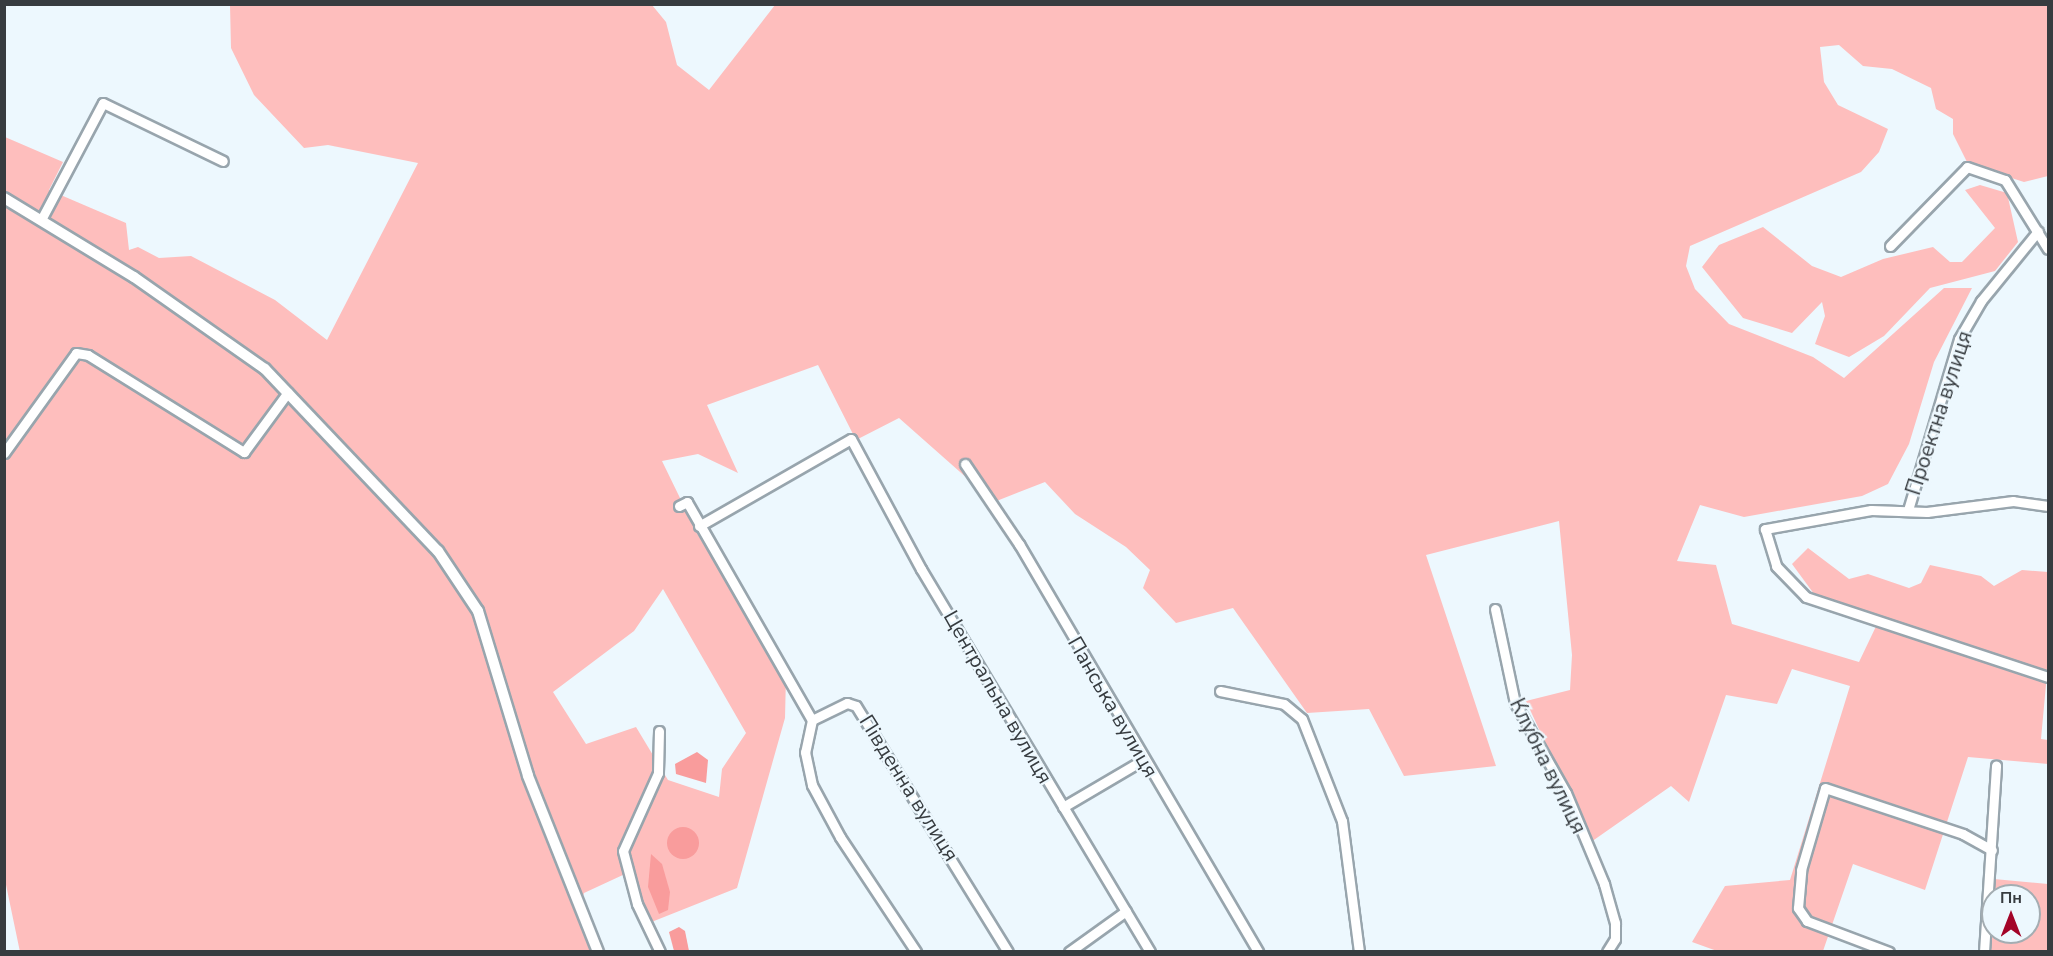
<!DOCTYPE html>
<html>
<head>
<meta charset="utf-8">
<style>
	body { margin:0 }
	#map { position:relative; width:2053px; height:956px; overflow:hidden; background:#edf8fe; font-family:"Nunito Sans",sans-serif }
	div>[style] { position:absolute }
	[style*='--x'] { left:calc(var(--x)*1px); top:calc(var(--y)*1px); width:calc(var(--w)*1px); rotate:calc(var(--a)*1deg) }
	.green>* { inset:0; background:#febebd }
	.water>* { inset:0; background:#f99c9c }
	.round { border-radius:50% }
	.roads { filter:drop-shadow(2px 0 #98a5ad) drop-shadow(-2px 0 #98a5ad) drop-shadow(0 2px #98a5ad) drop-shadow(0 -2px #98a5ad) }
	.minor>* { height:9px; margin:-4.5px; padding:0 4.5px; transform-origin:4.5px; border-radius:4.5px; background:#fff }
	.tertiary>* { height:10px; margin:-5px; padding:0 5px; transform-origin:5px; border-radius:5px; background:#fff }
	span { translate:-50% -50%; white-space:nowrap; text-align:center; line-height:1.15; -webkit-text-stroke:4.5px #edf8fe; paint-order:stroke }
	.street-label { font-size:21px; color:#373c40 }
	.frame { position:absolute; inset:0; border:6px solid #373c40; pointer-events:none }
	.north { position:absolute; left:1981px; top:884px; width:60px; height:60px; box-sizing:border-box; background:#edf8fe; border:2px solid #a4adb2; border-radius:50%; rotate:0deg; font-size:16px; font-weight:700; line-height:24px; text-align:center; color:#373c40 }
	.north::after { content:''; display:block; margin:auto; width:21px; height:27px; background:#a30428; clip-path:polygon(50% 0,100% 100%,50% 72%,0 100%) }
</style>
</head>
<body>
<div id="map">
	<div class="green">
		<div style="clip-path:polygon(evenodd,230px 5px,652px 5px,666px 22px,677px 65px,709px 90px,775px 5px,2048px 5px,2048px 176px,2024px 182px,1968px 164px,1953px 134px,1953px 119px,1936px 109px,1931px 88px,1892px 69px,1863px 66px,1839px 45px,1820px 47px,1824px 82px,1838px 105px,1888px 129px,1879px 152px,1861px 172px,1690px 246px,1686px 266px,1695px 289px,1729px 324px,1813px 357px,1844px 378px,1944px 288px,1972px 288px,1934px 362px,1909px 444px,1888px 484px,1862px 496px,1744px 517px,1700px 505px,1677px 561px,1716px 565px,1732px 624px,1859px 662px,1880px 618px,1817px 598px,1792px 564px,1808px 548px,1849px 579px,1868px 574px,1909px 588px,1921px 583px,1930px 565px,1981px 576px,1994px 586px,2022px 570px,2048px 572px,2048px 663px,2041px 739px,2048px 740px,2048px 764px,1968px 757px,1925px 890px,1853px 864px,1823px 951px,1717px 951px,1692px 942px,1725px 886px,1790px 880px,1850px 686px,1792px 669px,1777px 704px,1726px 695px,1689px 802px,1671px 786px,1591px 842px,1526px 701px,1570px 690px,1572px 655px,1559px 521px,1426px 555px,1496px 766px,1404px 776px,1369px 709px,1307px 713px,1233px 608px,1176px 623px,1143px 588px,1150px 570px,1126px 547px,1075px 514px,1045px 482px,994px 502px,899px 418px,856px 440px,818px 365px,707px 405px,738px 473px,698px 454px,662px 461px,698px 535px,786px 676px,785px 718px,737px 888px,649px 923px,625px 874px,584px 893px,579px 908px,594px 951px,20px 952px,5px 880px,5px 137px,63px 162px,49px 190px,126px 223px,129px 250px,138px 247px,159px 258px,191px 256px,275px 300px,327px 340px,418px 163px,328px 145px,304px 148px,254px 95px,231px 48px,230px 5px,663px 589px,746px 733px,722px 769px,719px 797px,668px 780px,636px 727px,586px 744px,553px 692px,634px 631px,663px 589px)"></div>
		<div style="clip-path:polygon(1980px 185px,2007px 193px,2018px 242px,1995px 271px,1930px 288px,1884px 336px,1849px 357px,1815px 344px,1825px 316px,1822px 302px,1792px 333px,1743px 318px,1702px 267px,1719px 245px,1763px 227px,1812px 266px,1841px 277px,1883px 259px,1933px 247px,1950px 262px,1962px 262px,1995px 228px,1965px 190px)"></div>
		<div style="clip-path:polygon(evenodd,1994px 879px,2048px 884px,2048px 951px,1989px 951px,1994px 879px,1993px 896px,2029px 896px,2029px 932px,1993px 932px,1993px 896px)"></div>
	</div>
	<div class="water">
		<div style="clip-path:polygon(697px 752px,708px 760px,706px 783px,676px 774px,675px 764px)"></div>
		<div class="round" style="left:667px;top:827px;width:32px;height:32px"></div>
		<div style="clip-path:polygon(651px 854px,662px 864px,670px 892px,668px 910px,659px 914px,648px 887px)"></div>
		<div style="clip-path:polygon(679px 927px,685px 931px,689px 951px,674px 951px,669px 932px)"></div>
	</div>
	<div class="roads">
		<div class="minor">
			<div style="--x:42;--y:218;--w:130;--a:-62.1"></div>
			<div style="--x:103;--y:103;--w:133;--a:25.8"></div>
			<div style="--x:1890;--y:246;--w:110;--a:-45.7"></div>
			<div style="--x:1967;--y:167;--w:40;--a:18.9"></div>
			<div style="--x:2005;--y:180;--w:81;--a:58.1"></div>
			<div style="--x:4;--y:453;--w:123;--a:-54.2"></div>
			<div style="--x:76;--y:353;--w:12;--a:9"></div>
			<div style="--x:88;--y:355;--w:184;--a:31.9"></div>
			<div style="--x:244;--y:452;--w:74;--a:-53.7"></div>
			<div style="--x:965;--y:464;--w:97;--a:56"></div>
			<div style="--x:1019;--y:544;--w:473;--a:59.6"></div>
			<div style="--x:679;--y:506;--w:9;--a:-27"></div>
			<div style="--x:687;--y:502;--w:251;--a:60.2"></div>
			<div style="--x:2048;--y:506;--w:35;--a:-172"></div>
			<div style="--x:2013;--y:501;--w:87;--a:172.7"></div>
			<div style="--x:1927;--y:512;--w:56;--a:-178"></div>
			<div style="--x:1871;--y:510;--w:108;--a:169.8"></div>
			<div style="--x:1765;--y:529;--w:39;--a:73"></div>
			<div style="--x:1776;--y:566;--w:43;--a:45.9"></div>
			<div style="--x:1806;--y:597;--w:255;--a:18.3"></div>
			<div style="--x:1908;--y:510;--w:178;--a:-73.4"></div>
			<div style="--x:1959;--y:339;--w:44;--a:-59.9"></div>
			<div style="--x:1981;--y:301;--w:90;--a:-50.8"></div>
			<div style="--x:699;--y:526;--w:175;--a:-29.8"></div>
			<div style="--x:851;--y:439;--w:148;--a:61.7"></div>
			<div style="--x:921;--y:569;--w:446;--a:59.1"></div>
			<div style="--x:1495;--y:609;--w:96;--a:78"></div>
			<div style="--x:1515;--y:703;--w:103;--a:60.5"></div>
			<div style="--x:1566;--y:793;--w:99;--a:67.3"></div>
			<div style="--x:1604;--y:884;--w:41;--a:74.2"></div>
			<div style="--x:1615;--y:923;--w:16;--a:90"></div>
			<div style="--x:1615;--y:939;--w:15;--a:122"></div>
			<div style="--x:1220;--y:691;--w:65;--a:11.5"></div>
			<div style="--x:1284;--y:704;--w:23;--a:40"></div>
			<div style="--x:1302;--y:719;--w:110;--a:68.6"></div>
			<div style="--x:1342;--y:821;--w:132;--a:82.6"></div>
			<div style="--x:812;--y:720;--w:39;--a:-26"></div>
			<div style="--x:847;--y:703;--w:9;--a:18"></div>
			<div style="--x:856;--y:706;--w:289;--a:58.3"></div>
			<div style="--x:812;--y:720;--w:33;--a:102"></div>
			<div style="--x:805;--y:752;--w:34;--a:78"></div>
			<div style="--x:812;--y:785;--w:59;--a:61.7"></div>
			<div style="--x:840;--y:837;--w:138;--a:56.5"></div>
			<div style="--x:659;--y:731;--w:42;--a:91.4"></div>
			<div style="--x:658;--y:773;--w:85;--a:114.2"></div>
			<div style="--x:623;--y:851;--w:55;--a:75.2"></div>
			<div style="--x:637;--y:904;--w:53;--a:64.4"></div>
			<div style="--x:1063;--y:807;--w:91;--a:-30.5"></div>
			<div style="--x:1069;--y:952;--w:70;--a:-35.7"></div>
			<div style="--x:1889;--y:952;--w:88;--a:-159.3"></div>
			<div style="--x:1807;--y:921;--w:16;--a:-125"></div>
			<div style="--x:1798;--y:908;--w:38;--a:-85"></div>
			<div style="--x:1801;--y:870;--w:85;--a:-73.7"></div>
			<div style="--x:1825;--y:788;--w:145;--a:18.4"></div>
			<div style="--x:1963;--y:834;--w:33;--a:29"></div>
			<div style="--x:1984;--y:952;--w:187;--a:-86.3"></div>
		</div>
		<div class="tertiary">
			<div style="--x:4;--y:198;--w:152;--a:31.3"></div>
			<div style="--x:134;--y:277;--w:160;--a:35.1"></div>
			<div style="--x:265;--y:369;--w:251;--a:46.5"></div>
			<div style="--x:438;--y:551;--w:72;--a:56.3"></div>
			<div style="--x:478;--y:611;--w:172;--a:73.1"></div>
			<div style="--x:528;--y:776;--w:189;--a:68.3"></div>
		</div>
	</div>
	<div class="street-label">
		<span style="left:1939px;top:413px;rotate:-72deg">Проектна вулиця</span>
		<span style="left:998px;top:697px;rotate:60deg">Центральна вулиця</span>
		<span style="left:1113px;top:707px;rotate:60deg">Панська вулиця</span>
		<span style="left:1548px;top:766px;rotate:64deg">Клубна вулиця</span>
		<span style="left:909px;top:788px;rotate:58deg">Південна вулиця</span>
	</div>
	<div class="frame"></div>
	<div class="north">Пн</div>
</div>
</body>
</html>
